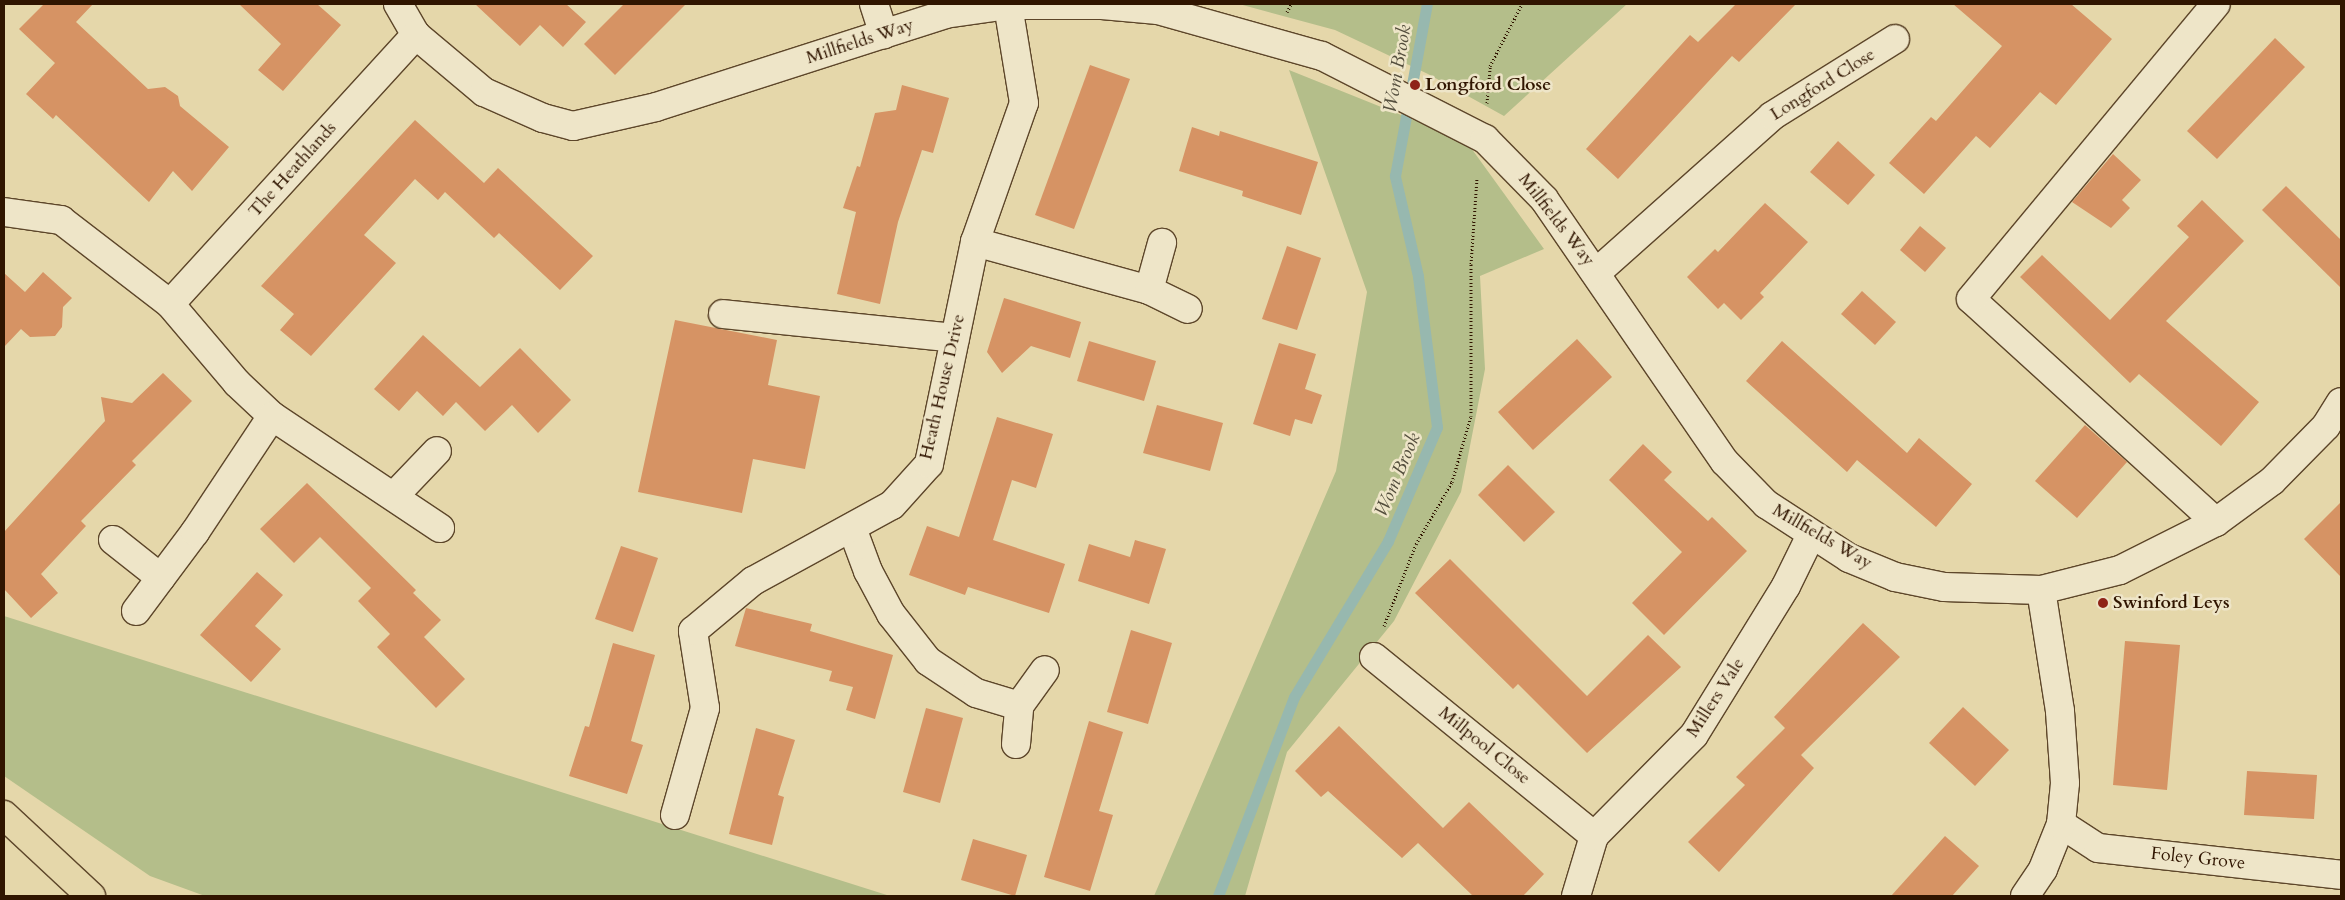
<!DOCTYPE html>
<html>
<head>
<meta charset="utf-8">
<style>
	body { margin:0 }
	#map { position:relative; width:2345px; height:900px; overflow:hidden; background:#e5d7aa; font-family:Cardo,serif }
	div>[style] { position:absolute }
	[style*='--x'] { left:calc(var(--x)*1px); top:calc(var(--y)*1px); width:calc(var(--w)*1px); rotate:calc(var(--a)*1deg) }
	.green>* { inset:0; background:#b4be8a }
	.stream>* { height:11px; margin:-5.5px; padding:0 5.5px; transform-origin:5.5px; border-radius:5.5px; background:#97b8af }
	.building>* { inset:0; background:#d69364 }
	.path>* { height:3px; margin-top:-1.5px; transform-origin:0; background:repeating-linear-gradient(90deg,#301500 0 1px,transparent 0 3.5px) }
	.roads { filter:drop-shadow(1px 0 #5d462a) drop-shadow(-1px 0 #5d462a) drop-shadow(0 1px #5d462a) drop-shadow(0 -1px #5d462a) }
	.minor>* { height:28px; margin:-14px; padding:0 14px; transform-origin:14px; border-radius:14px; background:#eee5c8 }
	.major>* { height:28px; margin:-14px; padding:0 14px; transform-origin:14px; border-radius:14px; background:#e5d7aa }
	.dots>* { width:14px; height:14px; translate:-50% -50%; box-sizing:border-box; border:2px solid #eee5c8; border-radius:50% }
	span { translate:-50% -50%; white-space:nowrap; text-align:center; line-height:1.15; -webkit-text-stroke:5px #eee5c8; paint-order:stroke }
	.street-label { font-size:18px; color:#301500 }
	.poi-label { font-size:18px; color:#301500; font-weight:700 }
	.left { translate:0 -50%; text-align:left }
	.water-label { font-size:19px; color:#544e3d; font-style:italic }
	.frame { position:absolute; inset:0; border:5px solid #301500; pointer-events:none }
</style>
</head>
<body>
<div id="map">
	<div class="green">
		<div style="clip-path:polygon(1239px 4px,1627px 4px,1504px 116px,1428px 74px,1335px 30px)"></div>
		<div style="clip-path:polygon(1289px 70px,1466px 141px,1544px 249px,1480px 276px,1485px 369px,1461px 492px,1394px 621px,1287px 752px,1245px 896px,1154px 896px,1336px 471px,1367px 292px)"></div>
		<div style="clip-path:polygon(4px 616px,890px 896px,205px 896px,150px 876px,4px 776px)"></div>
	</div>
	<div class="stream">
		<div style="--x:1218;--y:896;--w:213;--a:-69.1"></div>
		<div style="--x:1294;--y:697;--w:182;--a:-58.9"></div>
		<div style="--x:1388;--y:541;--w:124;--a:-66.7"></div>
		<div style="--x:1437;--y:427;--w:152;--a:-97.2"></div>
		<div style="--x:1418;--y:276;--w:103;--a:-103"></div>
		<div style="--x:1395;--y:176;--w:175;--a:-79.5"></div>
	</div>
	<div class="building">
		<div style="clip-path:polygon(44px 4px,93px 4px,76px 22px,148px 89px,165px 87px,178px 96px,180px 106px,229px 147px,192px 191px,173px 171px,149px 202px,56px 115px,53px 119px,26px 94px,55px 63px,19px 29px)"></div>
		<div style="clip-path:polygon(239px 4px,317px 4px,341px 25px,283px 91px,258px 70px,281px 44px)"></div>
		<div style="clip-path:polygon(475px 4px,566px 4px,586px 22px,563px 47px,540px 25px,520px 46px)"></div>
		<div style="clip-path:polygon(624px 4px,686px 4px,615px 75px,584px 44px)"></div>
		<div style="clip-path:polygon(1736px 4px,1796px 4px,1739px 62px,1732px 56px,1618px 179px,1586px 149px,1690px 35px,1698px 42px)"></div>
		<div style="clip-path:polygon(1953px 4px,2071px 4px,2112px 39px,2056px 105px,2040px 92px,1990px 148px,1976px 136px,1924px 194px,1889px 163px,1931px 117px,1936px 121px,2002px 46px)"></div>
		<div style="clip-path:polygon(2275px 38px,2305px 67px,2217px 159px,2187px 131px)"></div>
		<div style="clip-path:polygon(1090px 65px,1130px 79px,1074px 229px,1035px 215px)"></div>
		<div style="clip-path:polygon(902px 85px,949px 98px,933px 153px,922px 150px,898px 222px,880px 304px,837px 294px,856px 212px,843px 208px,857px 166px,860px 167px,875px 113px,896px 110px)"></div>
		<div style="clip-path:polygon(415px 120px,484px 183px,498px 168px,593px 256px,560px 290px,499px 233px,494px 238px,445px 192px,438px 200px,415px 179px,364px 235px,396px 263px,311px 356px,280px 330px,294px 314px,261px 286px)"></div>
		<div style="clip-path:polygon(1192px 127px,1219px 136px,1220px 131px,1318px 162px,1301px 215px,1242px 196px,1243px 191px,1179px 171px)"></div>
		<div style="clip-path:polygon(1838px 141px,1875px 175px,1848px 205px,1810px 172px)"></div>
		<div style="clip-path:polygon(2113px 154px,2141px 180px,2122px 200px,2130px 208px,2111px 228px,2072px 202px)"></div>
		<div style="clip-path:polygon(2286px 186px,2341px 240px,2341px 288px,2262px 210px)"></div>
		<div style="clip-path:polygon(2202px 200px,2244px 241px,2166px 321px,2259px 402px,2221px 446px,2139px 374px,2130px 383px,2020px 277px,2042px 255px,2110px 320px,2189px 237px,2177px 226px)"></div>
		<div style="clip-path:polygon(1765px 203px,1808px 242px,1760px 293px,1764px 297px,1741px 320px,1724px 303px,1718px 309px,1687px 277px,1715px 249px,1718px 252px)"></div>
		<div style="clip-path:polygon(1920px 226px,1946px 248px,1925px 272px,1900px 250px)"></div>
		<div style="clip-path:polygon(1287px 246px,1321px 258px,1297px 330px,1262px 319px)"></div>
		<div style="clip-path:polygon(43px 272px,72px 298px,63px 307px,62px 327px,55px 336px,30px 337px,21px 329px,4px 347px,4px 273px,25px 292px)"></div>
		<div style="clip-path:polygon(1862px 291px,1896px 322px,1875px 345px,1841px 314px)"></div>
		<div style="clip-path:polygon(1004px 298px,1081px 322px,1070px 358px,1031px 346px,1002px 373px,987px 352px)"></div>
		<div style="clip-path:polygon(675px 320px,777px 340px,768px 385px,820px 396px,805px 469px,753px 459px,742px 513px,638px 492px)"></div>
		<div style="clip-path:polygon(423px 335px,480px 387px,520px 348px,571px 400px,538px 433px,512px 405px,485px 431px,456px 402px,443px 416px,417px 391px,399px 411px,374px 389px)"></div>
		<div style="clip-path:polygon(1577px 339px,1612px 377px,1533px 450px,1498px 412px)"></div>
		<div style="clip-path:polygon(1089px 341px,1156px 361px,1144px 401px,1077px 381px)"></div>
		<div style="clip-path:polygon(1782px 341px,1907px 453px,1919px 438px,1972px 484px,1936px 527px,1857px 460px,1847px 472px,1746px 381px)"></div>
		<div style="clip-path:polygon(1279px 343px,1316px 354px,1305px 389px,1322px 395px,1312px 424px,1295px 419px,1290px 436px,1253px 424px)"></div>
		<div style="clip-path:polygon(163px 373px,192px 401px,132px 461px,136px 465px,81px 521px,86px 526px,41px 574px,58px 593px,31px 618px,4px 589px,4px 532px,105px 421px,101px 397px,132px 403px)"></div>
		<div style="clip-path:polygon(1157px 405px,1223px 423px,1210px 471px,1143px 453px)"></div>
		<div style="clip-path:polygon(997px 417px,1053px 434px,1036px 488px,1012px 480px,993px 540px,1065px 564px,1049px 613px,968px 587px,965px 595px,909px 575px,927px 526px,959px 537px)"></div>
		<div style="clip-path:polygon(2085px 425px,2127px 462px,2077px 518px,2035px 481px)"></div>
		<div style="clip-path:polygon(1643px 444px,1672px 472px,1664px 480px,1708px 521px,1712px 517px,1747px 551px,1664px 635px,1632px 603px,1682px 552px,1609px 480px)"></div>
		<div style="clip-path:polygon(1508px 465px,1555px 512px,1524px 542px,1478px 495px)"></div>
		<div style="clip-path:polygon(307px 483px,416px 590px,413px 593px,441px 620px,424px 637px,465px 679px,436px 708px,377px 647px,390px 634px,358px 601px,371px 588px,320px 537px,294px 563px,260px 529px)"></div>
		<div style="clip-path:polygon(2341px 502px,2341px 577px,2304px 539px)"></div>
		<div style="clip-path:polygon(1135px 540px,1166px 549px,1149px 604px,1078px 581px,1089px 544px,1130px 557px)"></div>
		<div style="clip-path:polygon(621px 546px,658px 558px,633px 632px,595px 619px)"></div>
		<div style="clip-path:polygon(1450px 559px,1587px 696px,1648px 635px,1681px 667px,1587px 753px,1518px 684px,1513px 689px,1415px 593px)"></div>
		<div style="clip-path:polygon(257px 572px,283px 595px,255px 626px,281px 649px,251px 682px,200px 635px)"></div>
		<div style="clip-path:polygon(746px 608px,812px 624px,810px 631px,893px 655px,875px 719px,846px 710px,853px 687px,829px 681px,832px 671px,735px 646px)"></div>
		<div style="clip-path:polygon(1863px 623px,1900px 657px,1801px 755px,1814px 768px,1719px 872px,1688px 842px,1745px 785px,1736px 777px,1785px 728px,1774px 717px)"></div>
		<div style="clip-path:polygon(1131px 630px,1172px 643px,1148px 724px,1107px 712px)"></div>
		<div style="clip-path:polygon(2125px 641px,2180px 645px,2167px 790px,2113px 785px)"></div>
		<div style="clip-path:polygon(613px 643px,655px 655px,631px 741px,643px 745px,627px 794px,569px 776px,585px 726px,589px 727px)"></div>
		<div style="clip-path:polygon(1963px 707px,2009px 750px,1975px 786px,1929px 743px)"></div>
		<div style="clip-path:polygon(926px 708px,963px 718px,940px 803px,903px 792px)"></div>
		<div style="clip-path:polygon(1089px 721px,1123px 732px,1099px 811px,1113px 815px,1090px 891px,1044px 877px)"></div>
		<div style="clip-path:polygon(1339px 726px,1443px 828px,1469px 802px,1544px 874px,1523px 896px,1473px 896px,1418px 843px,1402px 858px,1328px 791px,1321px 797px,1295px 771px)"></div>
		<div style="clip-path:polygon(756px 728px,795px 740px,778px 795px,784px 797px,772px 845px,729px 834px)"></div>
		<div style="clip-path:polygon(2247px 771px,2317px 775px,2314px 819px,2244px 815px)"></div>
		<div style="clip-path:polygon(1945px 836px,1979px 866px,1952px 896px,1891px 896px)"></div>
		<div style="clip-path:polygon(973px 839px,1027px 855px,1015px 896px,961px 880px)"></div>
	</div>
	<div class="path">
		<div style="--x:1287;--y:12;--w:9;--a:-63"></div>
		<div style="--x:1487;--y:103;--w:37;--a:-85"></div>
		<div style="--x:1490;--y:66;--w:70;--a:-62.7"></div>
		<div style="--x:1384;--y:626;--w:88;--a:-68.7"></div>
		<div style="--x:1416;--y:544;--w:72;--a:-59.9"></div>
		<div style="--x:1452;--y:482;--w:69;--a:-73.9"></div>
		<div style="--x:1471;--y:416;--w:152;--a:-90"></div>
		<div style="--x:1471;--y:264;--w:86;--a:-86"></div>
	</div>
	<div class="roads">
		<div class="minor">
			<div style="--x:398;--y:4;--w:36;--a:60"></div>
			<div style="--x:416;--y:35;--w:89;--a:40"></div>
			<div style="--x:484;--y:92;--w:64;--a:23.8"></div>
			<div style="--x:543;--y:118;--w:31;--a:15"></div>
			<div style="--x:573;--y:126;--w:85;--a:-12.9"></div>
			<div style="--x:656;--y:107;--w:304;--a:-17.8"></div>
			<div style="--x:945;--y:14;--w:64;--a:-8.1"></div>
			<div style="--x:1008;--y:5;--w:94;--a:0"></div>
			<div style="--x:1102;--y:5;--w:56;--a:5.1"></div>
			<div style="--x:1158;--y:10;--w:170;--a:15.7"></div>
			<div style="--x:1322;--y:56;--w:183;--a:27"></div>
			<div style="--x:1485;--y:139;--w:84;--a:45.5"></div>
			<div style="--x:1544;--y:199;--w:319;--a:55.5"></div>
			<div style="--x:1725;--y:462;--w:59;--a:45.7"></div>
			<div style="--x:1766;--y:504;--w:99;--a:33"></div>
			<div style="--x:1849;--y:558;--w:50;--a:22.4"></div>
			<div style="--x:1895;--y:577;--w:50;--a:11.5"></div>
			<div style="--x:1944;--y:587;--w:97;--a:1.8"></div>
			<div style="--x:2041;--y:590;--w:81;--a:-14.2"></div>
			<div style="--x:2120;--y:570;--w:107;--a:-26.6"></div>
			<div style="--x:2216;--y:522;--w:69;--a:-36.2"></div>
			<div style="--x:2272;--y:481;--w:77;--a:-45.5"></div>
			<div style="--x:2326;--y:426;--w:28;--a:-58"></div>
			<div style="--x:874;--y:4;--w:32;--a:72"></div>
			<div style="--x:4;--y:212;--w:58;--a:8"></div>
			<div style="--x:61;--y:220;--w:138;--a:37.6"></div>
			<div style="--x:170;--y:304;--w:365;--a:-47.6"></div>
			<div style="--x:975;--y:242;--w:180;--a:15.4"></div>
			<div style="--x:1149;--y:290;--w:43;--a:26"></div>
			<div style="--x:1596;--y:273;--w:236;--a:-41.7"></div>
			<div style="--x:1772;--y:116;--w:145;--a:-32"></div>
			<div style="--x:1149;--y:290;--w:49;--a:-74.5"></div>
			<div style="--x:170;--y:304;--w:104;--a:49.7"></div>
			<div style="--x:237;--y:383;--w:48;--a:43.3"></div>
			<div style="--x:272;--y:416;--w:202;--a:33.7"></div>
			<div style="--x:723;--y:314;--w:233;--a:5.9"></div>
			<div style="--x:394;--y:496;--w:62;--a:-46.3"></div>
			<div style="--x:2216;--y:522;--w:331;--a:-137.7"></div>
			<div style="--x:1971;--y:299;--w:383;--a:-50.3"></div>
			<div style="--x:852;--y:528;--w:46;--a:69.6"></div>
			<div style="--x:868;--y:571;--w:49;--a:61.9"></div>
			<div style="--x:891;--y:614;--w:60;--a:51.8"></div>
			<div style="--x:928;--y:661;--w:58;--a:33.7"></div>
			<div style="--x:976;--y:693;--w:45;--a:16.8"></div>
			<div style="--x:113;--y:540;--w:61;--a:38.4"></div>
			<div style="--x:136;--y:611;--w:99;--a:-53.2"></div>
			<div style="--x:195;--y:532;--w:139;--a:-56.4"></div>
			<div style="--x:1374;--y:657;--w:284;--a:39.1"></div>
			<div style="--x:1016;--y:744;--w:38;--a:-85"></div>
			<div style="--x:1019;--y:706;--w:44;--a:-54.2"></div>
			<div style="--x:675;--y:815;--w:111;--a:-74.3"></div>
			<div style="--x:705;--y:708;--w:78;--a:-98.9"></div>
			<div style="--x:693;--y:631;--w:78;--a:-39.8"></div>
			<div style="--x:753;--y:581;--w:158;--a:-28.7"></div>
			<div style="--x:892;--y:505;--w:55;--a:-47.9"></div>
			<div style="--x:929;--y:464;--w:227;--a:-78.3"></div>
			<div style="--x:975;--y:242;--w:147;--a:-70.6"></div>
			<div style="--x:1024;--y:103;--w:99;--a:-99.3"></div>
			<div style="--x:2061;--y:824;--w:44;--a:33"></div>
			<div style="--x:2098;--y:848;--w:244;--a:6.3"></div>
			<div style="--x:1576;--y:896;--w:63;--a:-73.3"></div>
			<div style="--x:1594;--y:836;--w:142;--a:-45.3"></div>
			<div style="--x:1694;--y:735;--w:175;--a:-58.3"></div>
			<div style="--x:1786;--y:586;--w:57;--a:-63.9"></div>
			<div style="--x:2025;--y:896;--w:32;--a:-56"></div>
			<div style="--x:2043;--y:869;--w:48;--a:-68.2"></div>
			<div style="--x:2061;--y:824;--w:41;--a:-84.4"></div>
			<div style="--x:2065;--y:783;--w:72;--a:-94"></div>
			<div style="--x:2060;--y:711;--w:122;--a:-98.9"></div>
		</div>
		<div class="major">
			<div style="--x:4;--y:815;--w:119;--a:43"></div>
		</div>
	</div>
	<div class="dots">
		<div style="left:1415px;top:85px;background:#8f2418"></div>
		<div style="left:2103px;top:603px;background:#8f2418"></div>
	</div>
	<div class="street-label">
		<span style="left:860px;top:42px;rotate:-18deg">Millfields Way</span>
		<span style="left:1823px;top:85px;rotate:-32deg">Longford Close</span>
		<span style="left:293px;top:170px;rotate:-48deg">The Heathlands</span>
		<span style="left:1556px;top:220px;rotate:52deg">Millfields Way</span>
		<span style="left:943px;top:387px;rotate:-77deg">Heath House Drive</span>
		<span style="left:1822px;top:537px;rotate:30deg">Millfields Way</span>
		<span style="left:1716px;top:698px;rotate:-57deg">Millers Vale</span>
		<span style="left:1484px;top:746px;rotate:39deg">Millpool Close</span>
		<span style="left:2198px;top:859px;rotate:6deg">Foley Grove</span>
	</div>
	<div class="poi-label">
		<span class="left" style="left:1425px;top:85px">Longford Close</span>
		<span class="left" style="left:2113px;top:603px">Swinford Leys</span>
	</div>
	<div class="water-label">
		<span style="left:1398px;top:69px;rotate:-80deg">Wom Brook</span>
		<span style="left:1398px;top:475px;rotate:-67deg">Wom Brook</span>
	</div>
	<div class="frame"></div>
</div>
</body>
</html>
